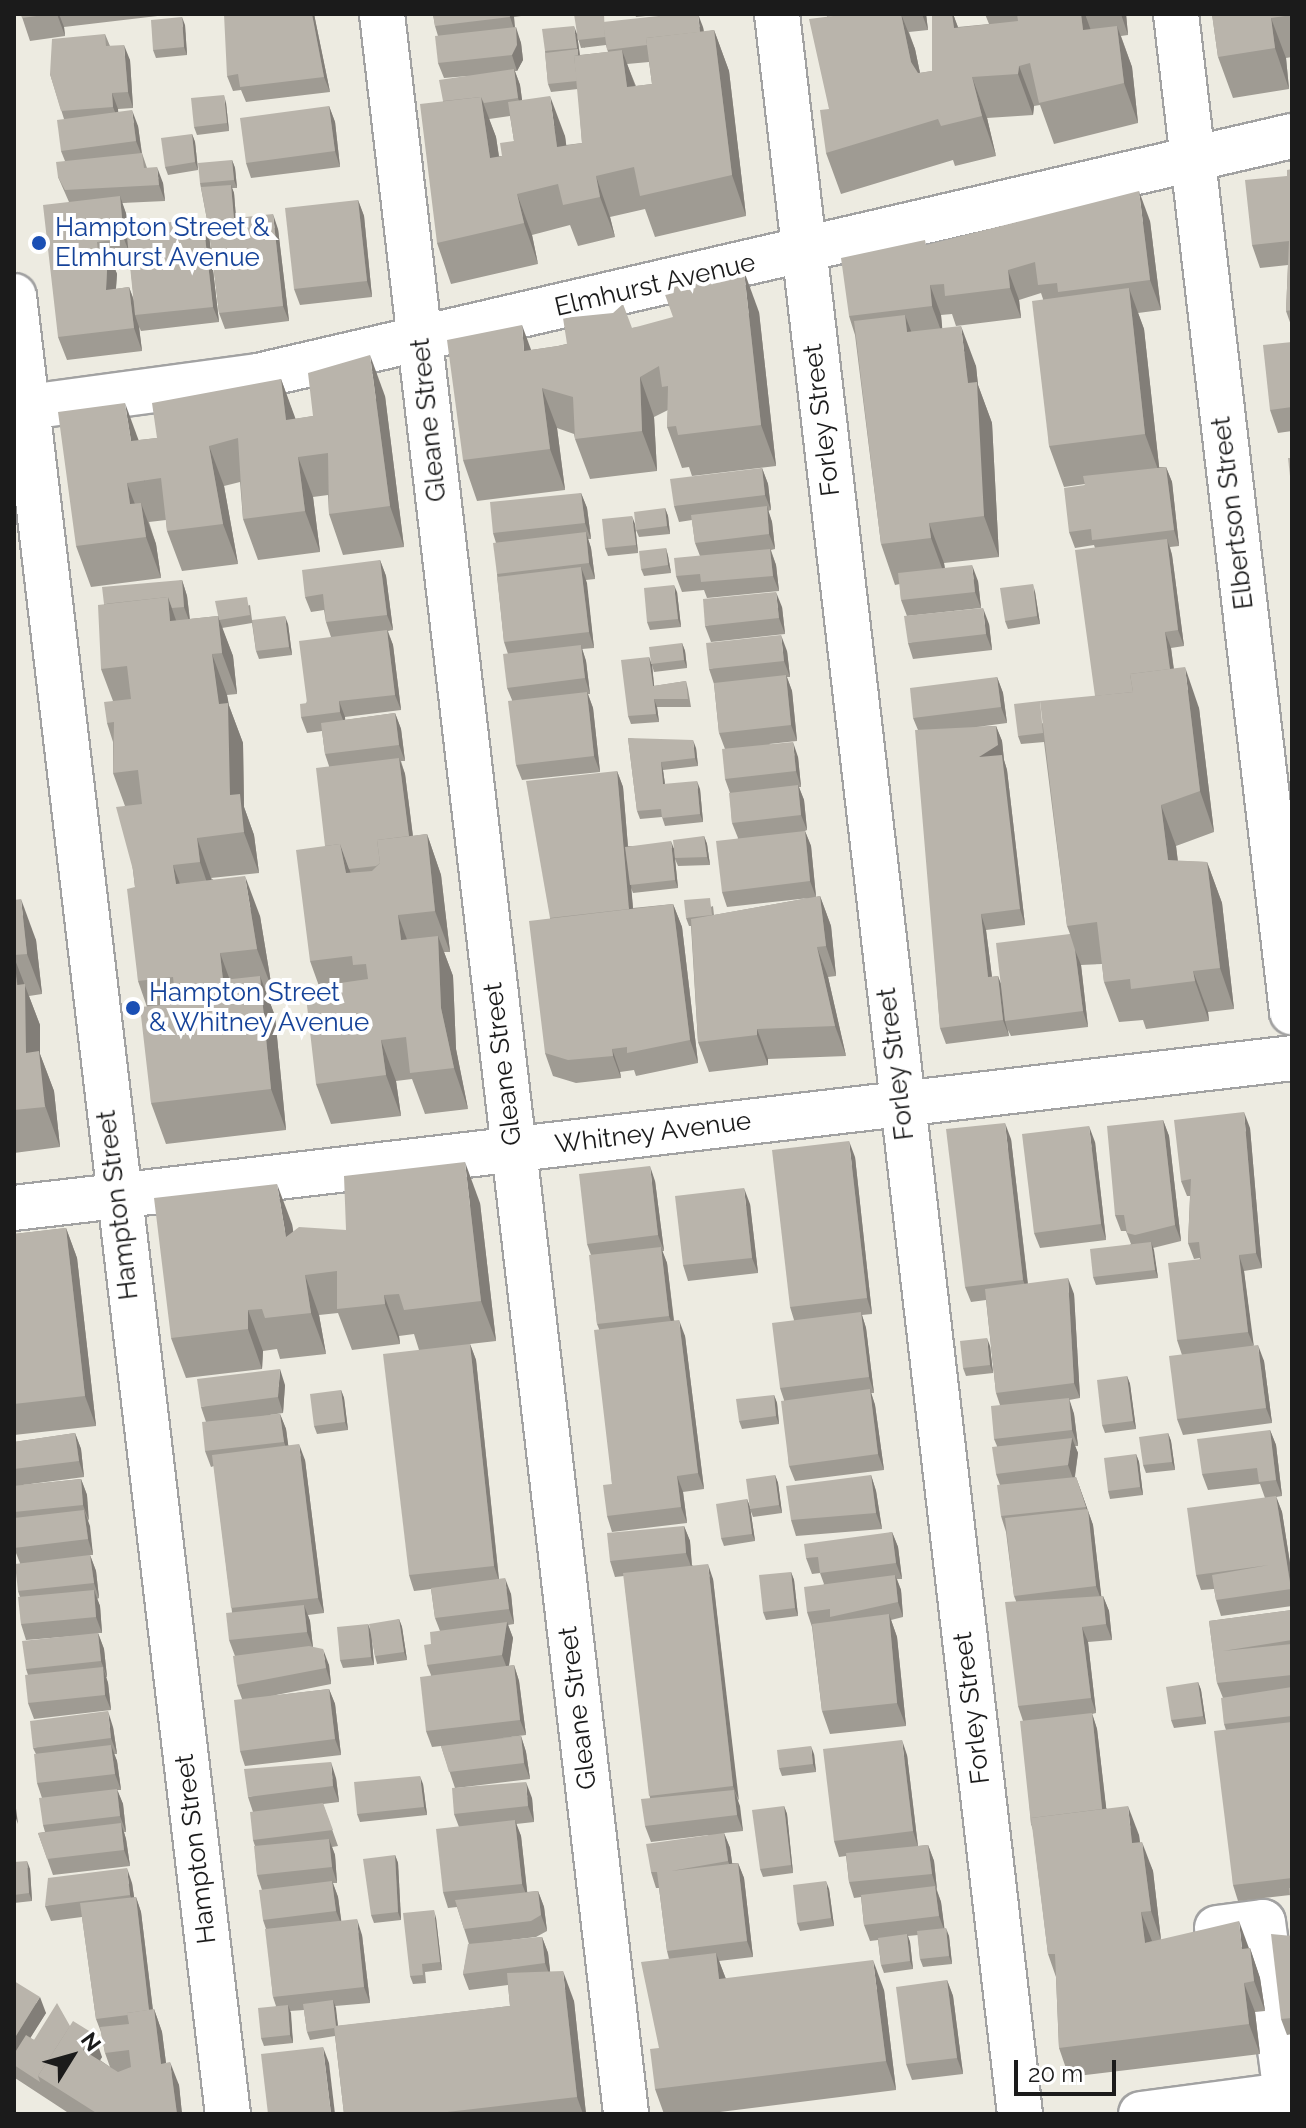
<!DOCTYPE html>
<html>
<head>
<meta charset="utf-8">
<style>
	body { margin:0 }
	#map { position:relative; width:1306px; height:2128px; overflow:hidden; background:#edebe1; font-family:Raleway,sans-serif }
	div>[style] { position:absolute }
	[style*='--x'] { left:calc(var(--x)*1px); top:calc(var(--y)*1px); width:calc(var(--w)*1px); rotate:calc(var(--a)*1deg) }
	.roads { filter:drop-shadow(2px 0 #a2a2a2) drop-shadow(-2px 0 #a2a2a2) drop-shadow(0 2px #a2a2a2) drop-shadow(0 -2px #a2a2a2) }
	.minor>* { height:44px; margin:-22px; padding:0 22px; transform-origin:22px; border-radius:22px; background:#fff }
	.wall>* { inset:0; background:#9f9b93 }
	.shaded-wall>* { inset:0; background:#827e78 }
	.building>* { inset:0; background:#b9b4ab }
	.dots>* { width:22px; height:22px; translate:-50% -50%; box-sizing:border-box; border:4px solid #fff; border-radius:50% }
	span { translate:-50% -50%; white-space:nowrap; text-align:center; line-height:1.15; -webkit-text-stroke:8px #fff; paint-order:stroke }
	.transit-label { font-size:26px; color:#164399 }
	.left { translate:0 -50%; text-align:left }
	.street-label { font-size:26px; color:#1b1b1b }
	.frame { position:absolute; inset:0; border:16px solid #1b1b1b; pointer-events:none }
	.north { position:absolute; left:32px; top:2016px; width:80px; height:80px; -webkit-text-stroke:6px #fff; paint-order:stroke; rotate:53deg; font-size:22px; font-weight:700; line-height:32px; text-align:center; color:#1b1b1b }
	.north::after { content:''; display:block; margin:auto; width:28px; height:36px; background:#1b1b1b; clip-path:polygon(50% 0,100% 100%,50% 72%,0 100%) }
	.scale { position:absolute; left:1014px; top:2060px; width:102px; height:36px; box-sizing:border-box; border:4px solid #1b1b1b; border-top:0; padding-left:10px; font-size:24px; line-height:28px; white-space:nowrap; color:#1b1b1b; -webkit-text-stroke:6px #fff; paint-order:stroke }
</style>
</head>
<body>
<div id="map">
	<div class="roads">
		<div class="minor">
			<div style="--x:382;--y:14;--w:2114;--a:83.37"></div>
			<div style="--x:777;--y:14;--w:2114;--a:83.4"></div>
			<div style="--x:1176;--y:14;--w:1005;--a:83.37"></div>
			<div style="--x:14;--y:296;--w:1831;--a:83.29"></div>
			<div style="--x:14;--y:409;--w:246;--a:-7.7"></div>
			<div style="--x:258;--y:376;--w:1061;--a:-13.07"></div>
			<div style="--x:14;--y:1208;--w:1287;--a:-6.69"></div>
			<div style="--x:1217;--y:1928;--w:46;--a:-7.4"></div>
			<div style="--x:1263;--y:1922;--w:175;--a:82.4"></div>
			<div style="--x:1141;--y:2114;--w:152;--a:-7.5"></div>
		</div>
	</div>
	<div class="wall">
		<div style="clip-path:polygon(21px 14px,166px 14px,166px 15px,64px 27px,65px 36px,30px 41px)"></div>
		<div style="clip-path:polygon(314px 14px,330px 92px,246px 102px,241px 90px,233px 91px,227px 76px)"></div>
		<div style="clip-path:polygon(evenodd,433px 14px,535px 14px,514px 17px,515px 28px,521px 43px,523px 60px,517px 71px,515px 71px,520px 85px,522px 100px,565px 136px,566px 145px,582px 143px,578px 89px,551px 92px,548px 84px,545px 51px,577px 34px,607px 22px,703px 27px,704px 32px,714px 30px,729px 71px,746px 216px,655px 237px,645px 209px,610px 217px,615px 237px,578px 246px,570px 225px,532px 235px,538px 264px,451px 284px,437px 243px,443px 101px,468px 76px,444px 78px,438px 63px,438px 36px,435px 26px,433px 14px,577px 35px,581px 48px,606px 45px,608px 52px,580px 55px,577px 35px,433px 14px,649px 62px,652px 84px,636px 86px,627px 64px,649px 62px,433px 14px,510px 116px,514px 141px,502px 156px,499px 156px,496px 137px,489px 119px,510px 116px)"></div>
		<div style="clip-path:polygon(635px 14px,665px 14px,636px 17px)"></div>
		<div style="clip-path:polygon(926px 14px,928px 30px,909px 32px,915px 49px,920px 73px,932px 71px,953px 14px,958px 27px,989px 24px,985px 14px,1126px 14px,1128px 35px,1121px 36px,1132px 67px,1138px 123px,1054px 144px,1040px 105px,1034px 106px,1033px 115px,987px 118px,996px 156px,955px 166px,953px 160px,841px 194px,826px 153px,829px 109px,827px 17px)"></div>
		<div style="clip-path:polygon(1212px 14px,1292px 14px,1292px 57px,1286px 58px,1289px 89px,1233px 98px,1218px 57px)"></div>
		<div style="clip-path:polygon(185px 25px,187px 55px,156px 58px,153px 50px)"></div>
		<div style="clip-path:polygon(evenodd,105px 34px,110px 46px,130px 60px,133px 108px,118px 109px,118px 112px,138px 126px,142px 153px,147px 168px,163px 183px,165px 201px,122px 203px,128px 219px,129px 227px,203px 219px,209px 235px,219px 322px,141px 331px,139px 327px,142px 351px,67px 360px,58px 337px,69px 202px,58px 177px,65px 161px,61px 151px,64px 119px,50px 74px,105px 34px,130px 262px,134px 300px,129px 287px,116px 289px,117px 274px,113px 264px,130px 262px)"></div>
		<div style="clip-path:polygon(226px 103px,229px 131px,197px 135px,194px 127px)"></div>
		<div style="clip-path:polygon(329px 106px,335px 122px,340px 167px,251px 178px,246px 163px)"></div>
		<div style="clip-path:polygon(192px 134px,195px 142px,198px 170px,168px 175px,165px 167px)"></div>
		<div style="clip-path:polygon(232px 160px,235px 168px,237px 188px,232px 188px,234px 193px,236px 218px,278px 229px,289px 321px,225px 329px,219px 313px,209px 230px,200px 183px)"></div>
		<div style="clip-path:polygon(1292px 169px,1292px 328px,1286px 311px,1288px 265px,1260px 268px,1252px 245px,1287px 176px)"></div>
		<div style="clip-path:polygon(358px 200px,364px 216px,372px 297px,300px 305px,294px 289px)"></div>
		<div style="clip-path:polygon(1150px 221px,1161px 310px,1138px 313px,1144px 329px,1159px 467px,1166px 467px,1172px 482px,1179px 546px,1170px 547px,1172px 555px,1184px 646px,1171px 648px,1174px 669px,1199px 708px,1214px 832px,1176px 846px,1178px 861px,1207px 862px,1222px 903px,1234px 1009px,1208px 1012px,1209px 1021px,1146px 1029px,1143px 1020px,1119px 1022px,1104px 982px,1102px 964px,1081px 965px,1088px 1027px,1011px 1036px,1008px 1030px,1009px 1036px,946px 1044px,940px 1028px,918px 730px,913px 718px,997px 677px,1003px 693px,1007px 723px,977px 727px,996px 726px,1002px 741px,1004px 760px,1007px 770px,1025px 925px,986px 930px,992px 977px,998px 976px,1000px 983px,1070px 934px,1067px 926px,1044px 742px,1021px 744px,1018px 736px,1095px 696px,1095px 548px,1094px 545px,1075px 548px,1069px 532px,1085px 484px,1064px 487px,1049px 446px,1043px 299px,1041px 293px,1019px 300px,1021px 318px,956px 326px,952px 314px,941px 315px,942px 328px,976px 366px,978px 385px,992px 423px,999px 557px,944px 563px,945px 568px,978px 581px,981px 608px,907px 616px,901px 600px,900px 584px,895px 585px,881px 544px,855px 335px,849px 316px,927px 245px)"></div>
		<div style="clip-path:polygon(759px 312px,776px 466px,692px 476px,689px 467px,682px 468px,667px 427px,668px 410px,654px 417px,657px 471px,590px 479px,575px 439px,574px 434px,557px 428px,565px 490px,477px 501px,463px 460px,531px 350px,558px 346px,632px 328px)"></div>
		<div style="clip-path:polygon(1292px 342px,1292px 431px,1278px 433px,1270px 410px)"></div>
		<div style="clip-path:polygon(281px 379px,295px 419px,313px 416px,385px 396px,404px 547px,343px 555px,329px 514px,328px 495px,313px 497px,320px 552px,258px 560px,243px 519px,240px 482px,224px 486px,238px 564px,182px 571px,167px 531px,166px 520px,149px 522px,156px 544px,161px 578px,91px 587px,76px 546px,139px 440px,157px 438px)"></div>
		<div style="clip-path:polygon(762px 468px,768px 484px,771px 510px,768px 511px,772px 522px,775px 549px,771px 550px,776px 565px,779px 591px,707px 598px,704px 590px,682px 592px,676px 576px,700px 556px,695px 543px,692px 520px,679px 522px,674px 506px)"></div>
		<div style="clip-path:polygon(581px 493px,587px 508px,591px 539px,588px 539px,591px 548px,595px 579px,586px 580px,594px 648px,582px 649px,586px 661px,590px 694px,588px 694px,593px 708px,600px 772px,522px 780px,516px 765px,512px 700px,507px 688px,508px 654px,504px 642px,497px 574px,496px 543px,493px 533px)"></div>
		<div style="clip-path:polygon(665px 508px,668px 516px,670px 534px,639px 537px,636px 530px)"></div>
		<div style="clip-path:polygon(635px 524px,638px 553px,608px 556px,605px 548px)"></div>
		<div style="clip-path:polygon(666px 548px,668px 556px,671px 573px,644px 576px,641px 569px)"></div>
		<div style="clip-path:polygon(380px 560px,386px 576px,393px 630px,388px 631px,393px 645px,401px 710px,345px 717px,345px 720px,395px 713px,401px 729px,405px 761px,401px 761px,405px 774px,413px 836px,427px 834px,441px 875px,450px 952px,444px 952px,453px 976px,456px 1049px,468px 1109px,425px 1114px,412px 1079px,396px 1081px,401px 1116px,331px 1124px,316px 1084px,319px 986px,310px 961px,325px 846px,329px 766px,325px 754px,322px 731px,307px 733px,301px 717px,331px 637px,326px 622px,324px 610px,311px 612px,305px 597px)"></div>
		<div style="clip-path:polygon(182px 580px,187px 596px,190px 619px,218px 616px,250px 605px,252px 620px,288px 624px,292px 655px,259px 659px,256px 651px,252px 623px,222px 628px,233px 656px,237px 694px,227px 695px,228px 703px,243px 743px,244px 807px,254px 835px,259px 873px,211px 878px,260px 916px,272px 989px,265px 990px,275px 1016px,286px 1130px,166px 1144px,151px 1103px,147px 1007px,138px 981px,135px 887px,125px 806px,113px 773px,113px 742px,107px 723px,113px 701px,101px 669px,104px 604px)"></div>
		<div style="clip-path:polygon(677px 592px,681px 627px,650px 630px,647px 622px)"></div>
		<div style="clip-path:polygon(1035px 592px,1040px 624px,1008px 629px,1005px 621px)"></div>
		<div style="clip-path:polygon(782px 607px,785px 634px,711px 642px,705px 626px)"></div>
		<div style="clip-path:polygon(989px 624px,992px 650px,913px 659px,908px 643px)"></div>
		<div style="clip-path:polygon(682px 643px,685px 651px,687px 668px,654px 672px,652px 665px,654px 686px,686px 681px,688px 689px,691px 707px,657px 707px,659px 722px,631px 724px,628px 716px,649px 657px,651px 664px)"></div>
		<div style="clip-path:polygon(787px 651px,790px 677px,787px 677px,792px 691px,797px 741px,769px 744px,798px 757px,801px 787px,799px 787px,804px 800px,807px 830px,805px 831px,811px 846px,816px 897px,820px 896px,831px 926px,836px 976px,828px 977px,846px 1056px,768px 1059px,768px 1065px,709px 1072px,698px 1042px,691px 926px,689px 926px,686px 918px,713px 906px,714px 915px,809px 898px,727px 907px,722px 892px,738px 838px,732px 823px,730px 793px,725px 779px,725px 749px,719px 733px,714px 684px,709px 669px)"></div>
		<div style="clip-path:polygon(628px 738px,696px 748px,698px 766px,663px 770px,665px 784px,700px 789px,703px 822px,665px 826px,662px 817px,640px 819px,637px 811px)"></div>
		<div style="clip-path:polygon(617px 771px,623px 787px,628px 846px,674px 848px,704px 836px,707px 844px,710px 865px,678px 866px,675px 859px,678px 888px,633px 893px,631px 888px,633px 908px,673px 904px,682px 927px,698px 1063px,636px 1076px,634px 1070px,620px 1072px,621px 1078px,576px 1083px,553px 1076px,545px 1053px,550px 918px)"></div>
		<div style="clip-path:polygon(14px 900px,36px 940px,42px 994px,29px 996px,40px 1025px,40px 1054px,54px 1091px,60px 1147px,14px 1153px)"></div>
		<div style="clip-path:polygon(1163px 1120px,1169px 1136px,1181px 1241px,1153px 1248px,1158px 1278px,1096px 1285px,1093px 1277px,1131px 1244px,1126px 1231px,1121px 1231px,1115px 1215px)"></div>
		<div style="clip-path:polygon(1250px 1128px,1262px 1268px,1244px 1271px,1253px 1345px,1264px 1361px,1272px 1423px,1183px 1435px,1177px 1419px,1182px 1355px,1177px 1340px,1200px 1258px,1194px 1259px,1188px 1243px,1190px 1196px,1187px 1196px,1181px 1181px)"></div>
		<div style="clip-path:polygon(1011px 1139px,1028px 1284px,1074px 1294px,1080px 1398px,1069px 1400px,1074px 1414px,1078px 1446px,1075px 1446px,1078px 1453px,1075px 1477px,1076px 1477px,1093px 1525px,1101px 1596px,1103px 1596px,1109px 1611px,1112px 1640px,1088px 1642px,1096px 1713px,1092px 1714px,1097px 1729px,1106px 1808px,1139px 1835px,1140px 1842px,1153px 1871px,1161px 1940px,1250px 1948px,1260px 1978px,1265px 2011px,1255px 2012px,1260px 2054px,1069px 2077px,1059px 2048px,1056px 1977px,1048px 1954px,1033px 1830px,1031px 1824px,1023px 1721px,1018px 1706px,1016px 1601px,1014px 1596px,1006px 1532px,1001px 1516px,1000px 1485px,996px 1474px,997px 1446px,994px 1439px,1000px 1405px,996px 1393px,986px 1300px,971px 1302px,965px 1287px)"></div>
		<div style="clip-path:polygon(1095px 1142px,1106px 1240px,1040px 1248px,1034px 1233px)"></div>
		<div style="clip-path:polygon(855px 1157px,872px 1314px,862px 1315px,866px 1328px,874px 1393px,871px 1393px,875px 1405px,884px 1470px,795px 1481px,789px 1466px,784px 1400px,780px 1388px,794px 1320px,790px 1307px)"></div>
		<div style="clip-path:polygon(655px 1181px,664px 1251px,662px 1251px,667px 1263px,674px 1320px,685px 1336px,704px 1489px,683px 1492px,687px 1523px,612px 1532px,607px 1516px,612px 1484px,599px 1329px,597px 1324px,591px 1255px,587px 1244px)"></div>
		<div style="clip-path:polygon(480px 1203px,496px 1341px,470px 1344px,476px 1360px,499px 1579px,511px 1594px,514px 1624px,508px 1625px,513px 1638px,509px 1666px,514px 1665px,519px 1681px,526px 1735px,495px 1739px,521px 1736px,526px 1752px,530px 1779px,456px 1788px,532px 1798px,534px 1822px,516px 1824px,521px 1836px,527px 1892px,538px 1891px,544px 1907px,547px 1931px,536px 1937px,485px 1943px,542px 1937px,548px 1953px,550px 1972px,574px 2001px,586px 2114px,344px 2114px,335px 2036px,310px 2040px,307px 2032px,304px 2010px,290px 2011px,293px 2043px,264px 2046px,261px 2038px,276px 2006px,273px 1997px,266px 1929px,263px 1920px,262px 1890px,257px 1875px,255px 1846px,253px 1840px,253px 1812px,248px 1797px,336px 1778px,339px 1802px,323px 1804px,338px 1846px,332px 1847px,335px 1855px,337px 1883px,333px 1883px,338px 1897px,341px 1921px,362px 1935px,370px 2003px,335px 2006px,338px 2026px,510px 2006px,508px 1985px,469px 1990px,463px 1974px,469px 1944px,457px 1907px,448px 1908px,443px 1892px,459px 1827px,454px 1814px,455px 1788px,441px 1746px,432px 1747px,426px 1731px,431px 1675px,427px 1665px,431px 1644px,440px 1631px,435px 1618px,431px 1589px,414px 1591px,409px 1575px,419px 1350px,414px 1334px,399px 1336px,400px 1344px,352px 1350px,338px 1313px,319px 1315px,326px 1354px,280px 1359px,277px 1349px,263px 1351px,262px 1369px,186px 1378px,171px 1338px,292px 1224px,293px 1232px,346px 1230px)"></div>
		<div style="clip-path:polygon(750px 1204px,758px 1273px,688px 1281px,683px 1265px)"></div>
		<div style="clip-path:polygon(66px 1228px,77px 1258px,96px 1426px,14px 1435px,14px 1234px)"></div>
		<div style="clip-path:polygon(990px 1346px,993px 1373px,966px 1376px,963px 1368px)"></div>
		<div style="clip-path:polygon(1127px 1376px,1130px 1384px,1136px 1429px,1105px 1433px,1102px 1425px)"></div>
		<div style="clip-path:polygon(285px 1385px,283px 1413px,263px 1416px,280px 1414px,286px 1429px,288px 1445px,305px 1460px,324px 1613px,308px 1615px,310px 1621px,313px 1647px,329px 1665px,331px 1684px,271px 1696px,329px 1689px,335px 1704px,341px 1755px,245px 1766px,240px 1751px,242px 1699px,237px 1685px,235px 1656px,229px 1640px,232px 1612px,214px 1466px,211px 1467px,205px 1451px,206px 1422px,201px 1407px)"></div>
		<div style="clip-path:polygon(341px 1390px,344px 1398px,348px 1430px,317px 1434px,314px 1426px)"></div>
		<div style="clip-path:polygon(774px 1395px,777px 1403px,779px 1424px,742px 1429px,739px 1421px)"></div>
		<div style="clip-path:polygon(1270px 1430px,1276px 1445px,1282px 1496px,1276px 1497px,1282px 1512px,1292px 1576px,1292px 1606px,1221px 1616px,1216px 1600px,1214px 1589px,1201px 1590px,1196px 1575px,1265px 1498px,1260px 1484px,1208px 1490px,1202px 1474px)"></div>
		<div style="clip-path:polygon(75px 1433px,81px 1449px,84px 1477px,15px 1486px,81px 1479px,87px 1495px,88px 1521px,93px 1555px,90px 1555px,96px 1571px,99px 1598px,97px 1599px,100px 1606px,102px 1633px,98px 1633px,104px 1649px,107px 1677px,106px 1677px,108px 1683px,111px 1710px,34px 1719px,28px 1703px,28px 1675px,26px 1669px,75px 1636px,26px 1640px,21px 1624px,20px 1597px,18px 1591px,20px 1563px,14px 1548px,14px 1442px)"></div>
		<div style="clip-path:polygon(1168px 1433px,1171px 1441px,1175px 1470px,1146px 1473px,1143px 1465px)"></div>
		<div style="clip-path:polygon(1136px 1454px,1139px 1462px,1143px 1495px,1110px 1499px,1108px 1491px)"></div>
		<div style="clip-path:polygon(775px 1475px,778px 1483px,782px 1513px,753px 1517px,750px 1509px)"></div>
		<div style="clip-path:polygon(871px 1475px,876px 1491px,882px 1529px,796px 1536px,791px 1520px)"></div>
		<div style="clip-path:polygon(747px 1499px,750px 1507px,755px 1541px,724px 1546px,721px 1538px)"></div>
		<div style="clip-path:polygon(684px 1526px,690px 1541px,692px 1565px,713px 1579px,738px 1801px,743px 1831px,724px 1833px,730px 1848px,732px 1863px,738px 1863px,744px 1878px,753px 1957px,719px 1961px,726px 1979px,884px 1990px,896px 2090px,704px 2114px,664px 2114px,655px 2089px,669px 1959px,667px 1951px,659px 1888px,656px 1888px,651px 1872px,709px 1835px,651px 1842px,645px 1826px,650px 1798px,624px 1576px,615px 1577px,610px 1561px)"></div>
		<div style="clip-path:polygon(892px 1532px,898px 1547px,902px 1579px,897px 1579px,901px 1590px,903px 1617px,891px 1620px,897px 1637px,906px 1726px,830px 1734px,822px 1711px,812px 1627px,807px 1612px,824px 1584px,820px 1573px,812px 1574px,806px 1558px)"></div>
		<div style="clip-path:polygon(791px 1572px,794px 1580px,798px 1616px,766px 1620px,763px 1612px)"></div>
		<div style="clip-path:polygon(1292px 1610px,1292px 1915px,1290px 1895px,1238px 1901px,1233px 1885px,1226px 1730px,1224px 1724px,1223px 1698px,1217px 1683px,1209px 1621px)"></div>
		<div style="clip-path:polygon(399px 1619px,402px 1627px,407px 1660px,377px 1664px,375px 1656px,372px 1638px,374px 1665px,343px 1668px,340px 1660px,368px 1624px,370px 1630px)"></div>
		<div style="clip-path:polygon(1198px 1682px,1201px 1690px,1206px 1724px,1174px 1728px,1171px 1720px)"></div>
		<div style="clip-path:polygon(113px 1727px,117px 1754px,114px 1754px,117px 1761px,121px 1790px,117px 1790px,123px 1804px,126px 1832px,124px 1832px,126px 1839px,130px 1866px,53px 1875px,38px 1833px,45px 1832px,43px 1825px,42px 1798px,37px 1783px,36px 1754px,33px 1748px)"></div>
		<div style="clip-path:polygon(814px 1754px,816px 1772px,782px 1776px,779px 1768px)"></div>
		<div style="clip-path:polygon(907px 1755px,918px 1846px,928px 1845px,934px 1861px,937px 1890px,941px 1902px,944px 1928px,949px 1936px,952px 1964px,923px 1967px,920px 1959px,918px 1935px,908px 1936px,910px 1942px,913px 1969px,884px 1973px,881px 1965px,878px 1940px,870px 1941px,864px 1925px,861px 1897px,854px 1898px,849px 1882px,846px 1856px,839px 1857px,834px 1841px)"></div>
		<div style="clip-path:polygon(423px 1784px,427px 1815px,360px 1822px,357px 1814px)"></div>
		<div style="clip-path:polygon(784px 1806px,787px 1814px,793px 1873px,763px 1877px,760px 1869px)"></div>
		<div style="clip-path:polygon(395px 1855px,398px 1863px,401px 1920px,374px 1923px,371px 1915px)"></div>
		<div style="clip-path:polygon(14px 1862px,30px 1869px,32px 1901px,14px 1903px)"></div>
		<div style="clip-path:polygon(132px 1883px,134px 1897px,136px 1897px,141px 1912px,153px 2010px,154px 2009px,162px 2032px,166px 2063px,179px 2085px,182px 2114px,70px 2114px,15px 2078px,14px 1981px,46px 2013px,30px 2038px,34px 2040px,70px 2026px,102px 2057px,100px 2060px,110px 2067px,105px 2053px,101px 2032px,96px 2019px,82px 1917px,51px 1921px,45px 1906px)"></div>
		<div style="clip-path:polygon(829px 1889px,834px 1926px,800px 1931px,797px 1923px)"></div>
		<div style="clip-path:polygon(436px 1918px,442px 1970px,425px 1972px,426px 1983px,413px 1984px,410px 1976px)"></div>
		<div style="clip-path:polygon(1292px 1936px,1292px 2034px,1287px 2035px,1281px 2019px)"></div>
		<div style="clip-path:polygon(947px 1980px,953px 1996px,963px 2074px,912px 2080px,906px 2064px)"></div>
	</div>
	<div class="shaded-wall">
		<div style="clip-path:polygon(57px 14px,59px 14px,64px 27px,65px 36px)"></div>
		<div style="clip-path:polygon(312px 14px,314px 14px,330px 92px,324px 77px)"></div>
		<div style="clip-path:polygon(509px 14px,513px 14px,514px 17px,515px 32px)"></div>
		<div style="clip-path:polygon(698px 14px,703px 27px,707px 55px,701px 39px)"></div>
		<div style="clip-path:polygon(901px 14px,915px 49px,926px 102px,911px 62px)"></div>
		<div style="clip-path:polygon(922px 14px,926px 14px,928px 30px)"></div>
		<div style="clip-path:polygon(952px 14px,953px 14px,967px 52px,954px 28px)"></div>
		<div style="clip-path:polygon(1081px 14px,1085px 14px,1094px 39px,1083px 30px)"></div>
		<div style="clip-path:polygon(1121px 14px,1126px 14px,1128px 35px)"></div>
		<div style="clip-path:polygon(182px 17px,185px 25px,187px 55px,184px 47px)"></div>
		<div style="clip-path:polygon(1271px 18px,1286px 58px,1289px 89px,1275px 48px)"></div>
		<div style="clip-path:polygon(574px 26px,577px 34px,584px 88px,577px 48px)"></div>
		<div style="clip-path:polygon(1117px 26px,1132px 67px,1138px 123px,1124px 83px)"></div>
		<div style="clip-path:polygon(516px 27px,521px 43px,523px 60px,517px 71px,512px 55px)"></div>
		<div style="clip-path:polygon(714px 30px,729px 71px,746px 216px,732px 175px)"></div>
		<div style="clip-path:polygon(124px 45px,130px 60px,133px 108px,128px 92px)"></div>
		<div style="clip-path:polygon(622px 50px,637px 91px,627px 87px)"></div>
		<div style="clip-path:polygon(1019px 66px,1034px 106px,1033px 115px,1018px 74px)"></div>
		<div style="clip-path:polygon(514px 69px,520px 85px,524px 114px,518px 98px)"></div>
		<div style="clip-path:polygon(972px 77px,987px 118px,996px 156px,982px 116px)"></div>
		<div style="clip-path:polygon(112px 93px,118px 109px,119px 122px,113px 107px)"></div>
		<div style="clip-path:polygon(224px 95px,226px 103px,229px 131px,227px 123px)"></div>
		<div style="clip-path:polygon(550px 96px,565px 136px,572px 187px,557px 147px)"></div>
		<div style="clip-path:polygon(481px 97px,496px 137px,505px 198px,490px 158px)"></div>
		<div style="clip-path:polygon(329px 106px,335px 122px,340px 167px,335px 151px)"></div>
		<div style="clip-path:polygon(132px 110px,138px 126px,142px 156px,136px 141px)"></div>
		<div style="clip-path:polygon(192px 134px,195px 142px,198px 170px,195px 162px)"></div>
		<div style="clip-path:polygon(232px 160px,235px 168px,237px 188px,234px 180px)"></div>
		<div style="clip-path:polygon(157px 167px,163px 183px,165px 201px,159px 185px)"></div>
		<div style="clip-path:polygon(596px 176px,610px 217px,615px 237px,600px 197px)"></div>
		<div style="clip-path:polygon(231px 185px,234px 193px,237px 231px,234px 223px)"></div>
		<div style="clip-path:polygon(1139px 191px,1150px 221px,1161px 310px,1150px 280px)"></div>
		<div style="clip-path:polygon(517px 194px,532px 235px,538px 264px,524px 223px)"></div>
		<div style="clip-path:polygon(120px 196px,128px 219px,133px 262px,124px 239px)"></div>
		<div style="clip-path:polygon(358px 200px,364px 216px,372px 297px,367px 281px)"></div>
		<div style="clip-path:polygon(273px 214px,278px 229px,289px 321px,283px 306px)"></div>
		<div style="clip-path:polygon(203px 219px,209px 235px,219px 322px,213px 307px)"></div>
		<div style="clip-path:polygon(108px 251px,117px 274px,114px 313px,106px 290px)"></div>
		<div style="clip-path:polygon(1008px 270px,1019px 300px,1021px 318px,1010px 288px)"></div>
		<div style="clip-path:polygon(744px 271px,759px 312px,776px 466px,761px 425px)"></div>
		<div style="clip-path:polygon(930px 285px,941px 315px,943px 336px,932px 306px)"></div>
		<div style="clip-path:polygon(129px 287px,137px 310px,135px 315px,139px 327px,142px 351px,134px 328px)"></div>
		<div style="clip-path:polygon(1129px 288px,1144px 329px,1160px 475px,1145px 434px)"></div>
		<div style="clip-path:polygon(905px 315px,920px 355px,907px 332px)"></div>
		<div style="clip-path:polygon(522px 325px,537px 366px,524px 351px)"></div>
		<div style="clip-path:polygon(961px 326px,976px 366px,978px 385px,992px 423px,999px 557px,984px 516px)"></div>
		<div style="clip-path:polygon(370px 355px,385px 396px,404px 547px,390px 506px)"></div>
		<div style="clip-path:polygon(640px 377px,654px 417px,657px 471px,642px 431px)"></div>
		<div style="clip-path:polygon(281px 379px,296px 420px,286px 420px)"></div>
		<div style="clip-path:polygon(542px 388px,557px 428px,565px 490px,550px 449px)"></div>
		<div style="clip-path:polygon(125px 403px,140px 444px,145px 482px,131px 441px)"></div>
		<div style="clip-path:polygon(209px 446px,224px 486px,238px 564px,223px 524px)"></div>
		<div style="clip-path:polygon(298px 457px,313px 497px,320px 552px,305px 511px)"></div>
		<div style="clip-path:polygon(1166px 467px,1172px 482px,1179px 546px,1174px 530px)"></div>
		<div style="clip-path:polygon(762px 468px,768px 484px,771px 510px,765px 495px)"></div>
		<div style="clip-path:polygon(127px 483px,142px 523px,130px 504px)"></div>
		<div style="clip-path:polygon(581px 493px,587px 508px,591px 539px,585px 523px)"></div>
		<div style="clip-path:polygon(141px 503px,156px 544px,161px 578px,146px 537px)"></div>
		<div style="clip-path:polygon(767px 506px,772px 522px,775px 549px,769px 534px)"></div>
		<div style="clip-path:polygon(665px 508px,668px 516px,670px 534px,667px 526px)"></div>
		<div style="clip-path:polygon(632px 516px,635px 524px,638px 553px,636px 545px)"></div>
		<div style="clip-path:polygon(929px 523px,944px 563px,946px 579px,931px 538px)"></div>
		<div style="clip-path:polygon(586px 532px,591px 548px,595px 579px,589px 563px)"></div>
		<div style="clip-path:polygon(1167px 539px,1172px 555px,1184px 646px,1178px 630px)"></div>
		<div style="clip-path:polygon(666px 548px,668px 556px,671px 573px,668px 565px)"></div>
		<div style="clip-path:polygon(770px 549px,776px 565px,779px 591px,773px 576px)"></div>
		<div style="clip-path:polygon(380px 560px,386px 576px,393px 630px,387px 615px)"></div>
		<div style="clip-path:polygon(972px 565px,978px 581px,981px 608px,975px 592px)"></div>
		<div style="clip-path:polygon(581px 567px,587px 583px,594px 648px,589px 632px)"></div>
		<div style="clip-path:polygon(182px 580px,187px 596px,190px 623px,184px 607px)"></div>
		<div style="clip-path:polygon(1033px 584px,1035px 592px,1040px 624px,1037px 616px)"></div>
		<div style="clip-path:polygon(674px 585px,677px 592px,681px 627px,678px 619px)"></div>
		<div style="clip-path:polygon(776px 592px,782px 607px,785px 634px,779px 618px)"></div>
		<div style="clip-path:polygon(168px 597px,182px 638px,170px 621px)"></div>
		<div style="clip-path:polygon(983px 608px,989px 624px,992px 650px,986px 634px)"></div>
		<div style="clip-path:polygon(218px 616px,233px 656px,237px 694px,222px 653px)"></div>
		<div style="clip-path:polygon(285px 616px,288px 624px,292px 655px,289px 647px)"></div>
		<div style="clip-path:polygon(387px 630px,393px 645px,401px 710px,395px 695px)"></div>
		<div style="clip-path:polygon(1165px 632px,1171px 648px,1179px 711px,1173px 695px)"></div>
		<div style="clip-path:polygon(781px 635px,787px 651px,790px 677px,784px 661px)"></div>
		<div style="clip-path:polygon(682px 643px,685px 651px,687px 668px,684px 660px)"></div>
		<div style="clip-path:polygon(581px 645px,586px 661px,590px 694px,585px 678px)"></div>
		<div style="clip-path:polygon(212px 654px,227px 695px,229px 705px,228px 703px,243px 743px,244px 807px,254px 835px,259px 873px,230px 795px)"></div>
		<div style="clip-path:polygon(649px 657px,652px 665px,655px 694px,653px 686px)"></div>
		<div style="clip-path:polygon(1185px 667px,1199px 708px,1214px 832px,1200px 791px)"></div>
		<div style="clip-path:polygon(786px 675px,792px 691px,797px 741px,791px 725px)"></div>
		<div style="clip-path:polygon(997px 677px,1003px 693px,1007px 723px,1001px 707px)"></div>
		<div style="clip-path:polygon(587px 692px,593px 708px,600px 772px,594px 756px)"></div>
		<div style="clip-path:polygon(654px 699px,657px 707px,659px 722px,656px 714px)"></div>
		<div style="clip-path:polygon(339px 701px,345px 717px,346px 728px,340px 712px)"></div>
		<div style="clip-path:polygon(395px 713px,401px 729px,405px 761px,399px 745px)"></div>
		<div style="clip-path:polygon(996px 726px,1002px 741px,1004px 760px,1007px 770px,1025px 925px,1020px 909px,979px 757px)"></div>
		<div style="clip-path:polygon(693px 740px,696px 748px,698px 766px,695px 758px)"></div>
		<div style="clip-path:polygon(793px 742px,798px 757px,801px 787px,796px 771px)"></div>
		<div style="clip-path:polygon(399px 758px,405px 774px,418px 877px,412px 862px)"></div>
		<div style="clip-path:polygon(661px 762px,663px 770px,666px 792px,663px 784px)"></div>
		<div style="clip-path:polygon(617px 771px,623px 787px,635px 933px,629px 917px)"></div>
		<div style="clip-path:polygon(697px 781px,700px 789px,703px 822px,700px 814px)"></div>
		<div style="clip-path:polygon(798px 785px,804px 800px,807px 830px,801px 815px)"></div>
		<div style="clip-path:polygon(1161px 805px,1176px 846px,1182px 900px,1168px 860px)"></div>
		<div style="clip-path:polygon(805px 831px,811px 846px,816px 897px,810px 881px)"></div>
		<div style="clip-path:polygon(427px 834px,441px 875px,450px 952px,435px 911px)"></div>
		<div style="clip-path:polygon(704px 836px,707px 844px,710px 865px,707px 857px)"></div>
		<div style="clip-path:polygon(197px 838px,211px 878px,214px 903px,200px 862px)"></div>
		<div style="clip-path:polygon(671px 841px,674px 849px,678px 888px,675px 880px)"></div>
		<div style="clip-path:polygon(340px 844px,355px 885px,346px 873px)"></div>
		<div style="clip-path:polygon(1207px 862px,1222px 903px,1234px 1009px,1220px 968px)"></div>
		<div style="clip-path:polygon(173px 865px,188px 906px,176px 884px)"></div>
		<div style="clip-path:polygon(245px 876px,260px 916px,272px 989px,257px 949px)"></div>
		<div style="clip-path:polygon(820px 896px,831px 926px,836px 976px,826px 946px)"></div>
		<div style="clip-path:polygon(21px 899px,36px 940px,42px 994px,27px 954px)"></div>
		<div style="clip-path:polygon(673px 904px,682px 927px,698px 1063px,690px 1040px)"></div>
		<div style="clip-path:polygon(981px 914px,986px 930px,994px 993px,988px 977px)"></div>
		<div style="clip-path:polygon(398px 915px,413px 956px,401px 940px)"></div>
		<div style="clip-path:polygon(438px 936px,453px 976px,456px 1049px,468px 1109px,454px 1068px,441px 1008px)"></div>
		<div style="clip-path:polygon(817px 947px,828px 977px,846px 1056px,835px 1026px)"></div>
		<div style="clip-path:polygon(1075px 950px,1081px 965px,1088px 1027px,1083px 1011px)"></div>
		<div style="clip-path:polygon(220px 953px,235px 994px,223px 980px)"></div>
		<div style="clip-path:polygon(14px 957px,40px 1025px,40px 1054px,54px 1091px,60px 1147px,26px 1053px)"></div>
		<div style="clip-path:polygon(1193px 971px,1208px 1012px,1209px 1021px,1195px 981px)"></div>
		<div style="clip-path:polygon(260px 976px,275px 1016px,286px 1130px,271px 1089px)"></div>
		<div style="clip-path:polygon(998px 976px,1004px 992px,1005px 1021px,1009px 1036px,1003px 1020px)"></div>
		<div style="clip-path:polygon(757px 1029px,768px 1059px,768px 1065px,757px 1035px)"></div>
		<div style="clip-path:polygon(381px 1040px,396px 1081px,401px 1116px,386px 1075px)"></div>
		<div style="clip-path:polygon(612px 1049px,620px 1072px,621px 1078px,613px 1056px)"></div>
		<div style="clip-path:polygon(1244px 1112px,1250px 1128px,1262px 1268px,1256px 1253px)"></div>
		<div style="clip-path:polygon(1163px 1120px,1169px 1136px,1181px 1241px,1175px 1225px)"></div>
		<div style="clip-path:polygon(1005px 1123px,1011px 1139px,1029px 1295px,1023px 1280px)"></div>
		<div style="clip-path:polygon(1089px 1126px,1095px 1142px,1106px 1240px,1101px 1224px)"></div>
		<div style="clip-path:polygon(849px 1141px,855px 1157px,872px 1314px,867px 1298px)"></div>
		<div style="clip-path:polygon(465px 1162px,480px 1203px,496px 1341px,481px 1301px)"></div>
		<div style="clip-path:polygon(650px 1166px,655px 1181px,664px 1251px,658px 1235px)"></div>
		<div style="clip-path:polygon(277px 1184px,292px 1224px,301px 1278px,286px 1237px)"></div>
		<div style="clip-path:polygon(744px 1188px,750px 1204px,758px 1273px,752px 1258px)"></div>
		<div style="clip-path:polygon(66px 1228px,77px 1258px,96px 1426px,85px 1396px)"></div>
		<div style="clip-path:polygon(1151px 1242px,1154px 1250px,1158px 1278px,1155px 1270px)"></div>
		<div style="clip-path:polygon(661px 1247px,667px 1263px,675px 1332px,669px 1316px)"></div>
		<div style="clip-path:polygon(1239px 1255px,1244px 1271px,1254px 1347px,1248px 1332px)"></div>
		<div style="clip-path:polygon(305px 1275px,319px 1315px,326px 1354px,311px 1313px)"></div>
		<div style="clip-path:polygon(1068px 1278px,1074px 1294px,1080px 1398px,1074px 1383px)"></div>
		<div style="clip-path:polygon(384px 1295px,399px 1336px,400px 1344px,385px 1304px)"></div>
		<div style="clip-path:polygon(248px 1310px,263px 1351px,262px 1369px,248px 1329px)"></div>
		<div style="clip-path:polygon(861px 1312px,866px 1328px,874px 1393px,869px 1377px)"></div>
		<div style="clip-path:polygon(679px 1320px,685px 1336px,704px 1489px,698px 1473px)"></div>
		<div style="clip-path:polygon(987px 1338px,990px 1346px,993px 1373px,990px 1365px)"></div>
		<div style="clip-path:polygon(470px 1344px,476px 1360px,499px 1581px,494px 1566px)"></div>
		<div style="clip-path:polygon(1258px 1345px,1264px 1361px,1272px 1423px,1266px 1408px)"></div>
		<div style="clip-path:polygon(280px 1369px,285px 1385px,283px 1413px,278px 1397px)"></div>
		<div style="clip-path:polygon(1127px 1376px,1130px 1384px,1136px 1429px,1133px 1421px)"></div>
		<div style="clip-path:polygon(870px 1389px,875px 1405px,884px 1470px,878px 1454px)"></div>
		<div style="clip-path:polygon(341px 1390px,344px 1398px,348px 1430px,345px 1422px)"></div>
		<div style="clip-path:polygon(774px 1395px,777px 1403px,779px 1424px,776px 1416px)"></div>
		<div style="clip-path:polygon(1069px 1398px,1074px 1414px,1078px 1446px,1072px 1430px)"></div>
		<div style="clip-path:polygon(280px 1414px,286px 1429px,290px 1458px,284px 1442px)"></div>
		<div style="clip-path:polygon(1270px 1430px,1276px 1445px,1282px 1496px,1276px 1480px)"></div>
		<div style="clip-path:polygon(75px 1433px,81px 1449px,84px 1477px,79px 1461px)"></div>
		<div style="clip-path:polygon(1168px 1433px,1171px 1441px,1175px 1470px,1172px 1462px)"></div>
		<div style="clip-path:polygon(1072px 1438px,1078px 1453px,1074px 1481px,1068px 1465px)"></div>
		<div style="clip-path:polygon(299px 1444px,305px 1460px,324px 1613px,318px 1598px)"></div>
		<div style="clip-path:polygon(1136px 1454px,1139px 1462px,1143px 1495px,1140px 1487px)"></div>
		<div style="clip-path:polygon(775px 1475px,778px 1483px,782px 1513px,779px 1505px)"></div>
		<div style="clip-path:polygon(871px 1475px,876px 1491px,882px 1529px,876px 1513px)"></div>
		<div style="clip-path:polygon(677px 1476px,683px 1492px,687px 1523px,681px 1507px)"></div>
		<div style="clip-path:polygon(1076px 1477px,1093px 1525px,1102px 1602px,1096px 1586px,1088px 1514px)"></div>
		<div style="clip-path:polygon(81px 1479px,87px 1495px,89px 1521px,83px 1505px)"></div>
		<div style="clip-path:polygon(1276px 1496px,1282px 1512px,1292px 1576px,1292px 1593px)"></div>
		<div style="clip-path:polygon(747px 1499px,750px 1507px,755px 1541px,752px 1534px)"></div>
		<div style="clip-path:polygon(84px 1510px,90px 1526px,93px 1555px,88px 1539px)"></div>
		<div style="clip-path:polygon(684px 1526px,690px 1541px,692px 1569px,686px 1553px)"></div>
		<div style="clip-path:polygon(892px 1532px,898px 1547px,902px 1579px,896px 1563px)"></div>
		<div style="clip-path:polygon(90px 1555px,96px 1571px,99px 1598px,94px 1583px)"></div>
		<div style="clip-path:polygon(708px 1564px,713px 1579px,739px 1801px,733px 1786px)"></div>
		<div style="clip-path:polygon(791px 1572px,794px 1580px,798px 1616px,795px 1608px)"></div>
		<div style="clip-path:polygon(895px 1575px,901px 1590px,903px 1617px,898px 1602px)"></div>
		<div style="clip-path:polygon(505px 1578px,511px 1594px,514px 1624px,509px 1609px)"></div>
		<div style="clip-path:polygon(94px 1590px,100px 1606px,102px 1633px,96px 1617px)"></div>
		<div style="clip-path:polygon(1103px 1596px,1109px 1611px,1112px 1640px,1106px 1624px)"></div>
		<div style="clip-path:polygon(304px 1605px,310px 1621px,313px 1648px,307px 1632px)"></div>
		<div style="clip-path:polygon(889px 1614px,897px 1637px,906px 1726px,897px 1703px)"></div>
		<div style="clip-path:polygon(399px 1619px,402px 1627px,407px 1660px,404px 1652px)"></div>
		<div style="clip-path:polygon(507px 1622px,513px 1638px,508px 1671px,502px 1655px)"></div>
		<div style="clip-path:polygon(368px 1624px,371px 1632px,374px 1665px,371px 1657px)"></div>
		<div style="clip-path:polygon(1082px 1627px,1088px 1642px,1096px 1713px,1091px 1698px)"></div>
		<div style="clip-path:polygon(98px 1633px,104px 1649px,107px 1677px,101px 1661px)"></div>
		<div style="clip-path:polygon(323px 1649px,329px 1665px,331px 1684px,326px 1668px)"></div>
		<div style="clip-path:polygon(514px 1665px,519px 1681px,526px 1735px,520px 1720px)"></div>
		<div style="clip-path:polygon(103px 1667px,108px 1683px,111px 1710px,105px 1695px)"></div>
		<div style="clip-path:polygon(1198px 1682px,1201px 1690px,1206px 1724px,1203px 1716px)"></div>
		<div style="clip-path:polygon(329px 1689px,335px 1704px,341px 1755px,335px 1739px)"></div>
		<div style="clip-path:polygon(108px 1711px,113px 1727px,117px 1754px,111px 1738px)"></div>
		<div style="clip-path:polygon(1092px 1713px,1097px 1729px,1109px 1832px,1103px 1816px)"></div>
		<div style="clip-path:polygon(521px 1736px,526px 1752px,530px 1779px,524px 1763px)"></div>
		<div style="clip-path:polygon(902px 1740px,907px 1755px,918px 1847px,913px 1831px)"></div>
		<div style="clip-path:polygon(111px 1745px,117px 1761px,121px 1790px,115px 1774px)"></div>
		<div style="clip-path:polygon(811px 1746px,814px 1754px,816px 1772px,813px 1764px)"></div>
		<div style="clip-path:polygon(331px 1762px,336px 1778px,339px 1802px,333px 1786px)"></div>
		<div style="clip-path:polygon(420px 1776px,423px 1784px,427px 1815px,424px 1807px)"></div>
		<div style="clip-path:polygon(526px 1782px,532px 1798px,534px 1822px,528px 1806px)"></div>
		<div style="clip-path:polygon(117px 1789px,123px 1804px,126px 1832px,120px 1816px)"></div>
		<div style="clip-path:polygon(734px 1790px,740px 1806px,743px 1831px,737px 1815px)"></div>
		<div style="clip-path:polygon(14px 1793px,18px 1824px,15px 1816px)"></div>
		<div style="clip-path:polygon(784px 1806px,787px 1814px,793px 1873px,791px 1865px)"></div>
		<div style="clip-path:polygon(1128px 1806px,1139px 1835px,1143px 1872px,1132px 1843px)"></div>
		<div style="clip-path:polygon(515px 1820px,521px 1836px,528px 1899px,522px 1884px)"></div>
		<div style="clip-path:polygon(121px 1823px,126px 1839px,130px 1866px,124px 1850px)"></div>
		<div style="clip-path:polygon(724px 1833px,730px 1848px,734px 1876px,728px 1861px)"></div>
		<div style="clip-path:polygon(329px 1839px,335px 1855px,337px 1883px,332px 1867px)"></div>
		<div style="clip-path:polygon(1142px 1842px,1153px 1871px,1161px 1940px,1151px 1911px)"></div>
		<div style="clip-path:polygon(928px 1845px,934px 1861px,937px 1890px,932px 1874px)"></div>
		<div style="clip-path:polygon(395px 1855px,398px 1863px,401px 1920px,398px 1912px)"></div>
		<div style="clip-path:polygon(27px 1861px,30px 1869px,32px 1901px,29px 1893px)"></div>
		<div style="clip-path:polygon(738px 1863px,744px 1878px,753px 1957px,747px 1941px)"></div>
		<div style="clip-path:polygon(127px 1868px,132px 1883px,136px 1910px,130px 1895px)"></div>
		<div style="clip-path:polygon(332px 1881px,338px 1897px,342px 1926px,336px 1911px)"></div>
		<div style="clip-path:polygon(826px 1881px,829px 1889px,834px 1926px,831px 1918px)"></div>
		<div style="clip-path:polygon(935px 1886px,941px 1902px,945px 1932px,939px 1916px)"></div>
		<div style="clip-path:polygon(538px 1891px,544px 1907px,547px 1931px,541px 1915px)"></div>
		<div style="clip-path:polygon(136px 1897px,141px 1912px,155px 2028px,149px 2012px)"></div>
		<div style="clip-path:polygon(434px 1910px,436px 1918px,442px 1970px,440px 1962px)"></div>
		<div style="clip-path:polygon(1141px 1912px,1152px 1941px,1145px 1943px)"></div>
		<div style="clip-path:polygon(357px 1919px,362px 1935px,370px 2003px,364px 1987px)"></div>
		<div style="clip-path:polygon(1239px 1921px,1250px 1951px,1242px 1949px)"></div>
		<div style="clip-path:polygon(946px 1928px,949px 1936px,952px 1964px,949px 1956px)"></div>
		<div style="clip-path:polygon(907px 1934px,910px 1942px,913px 1969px,910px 1961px)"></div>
		<div style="clip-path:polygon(542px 1937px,548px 1953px,551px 1979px,545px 1963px)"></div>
		<div style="clip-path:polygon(1250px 1948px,1260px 1978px,1265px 2011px,1254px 1981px)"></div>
		<div style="clip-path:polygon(716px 1953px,727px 1982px,719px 1979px)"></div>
		<div style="clip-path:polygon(873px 1960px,884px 1990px,896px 2090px,886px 2061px)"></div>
		<div style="clip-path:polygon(563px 1971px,574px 2001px,586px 2114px,583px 2114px,577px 2097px)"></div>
		<div style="clip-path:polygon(947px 1980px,953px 1996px,963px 2074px,957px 2058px)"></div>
		<div style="clip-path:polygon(1244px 1983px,1255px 2012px,1260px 2054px,1249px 2024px)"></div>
		<div style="clip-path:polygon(40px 1997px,46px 2013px,14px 2064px,14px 2039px)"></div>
		<div style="clip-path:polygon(333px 2000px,336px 2008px,339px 2036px,336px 2028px)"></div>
		<div style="clip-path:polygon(288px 2005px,291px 2013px,293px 2043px,290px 2035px)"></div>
		<div style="clip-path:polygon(154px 2009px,162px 2032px,169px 2087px,161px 2064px)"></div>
		<div style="clip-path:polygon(94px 2034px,102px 2057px,92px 2073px,83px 2050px)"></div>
		<div style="clip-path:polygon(323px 2047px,329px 2063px,335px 2114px,331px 2114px)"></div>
		<div style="clip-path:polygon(170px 2062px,179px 2085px,182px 2114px,177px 2114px)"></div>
	</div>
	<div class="building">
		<div style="clip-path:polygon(21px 14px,51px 14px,22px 18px)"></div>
		<div style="clip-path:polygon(224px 14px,312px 14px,324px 77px,240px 87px,238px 74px,227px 76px)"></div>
		<div style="clip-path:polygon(433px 14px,509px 14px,510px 17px,435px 26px)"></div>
		<div style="clip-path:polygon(574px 14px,604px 14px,605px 37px,578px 40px)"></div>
		<div style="clip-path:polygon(677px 14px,698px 14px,700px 32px,646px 38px,647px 45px,607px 50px,603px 22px)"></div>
		<div style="clip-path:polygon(827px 14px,849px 14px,827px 17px)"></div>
		<div style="clip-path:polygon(849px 14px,901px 14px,911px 62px,918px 73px,932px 71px,932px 14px,952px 14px,954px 28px,1018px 21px,1017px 14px,1081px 14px,1083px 30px,1117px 26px,1124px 83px,1039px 103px,1030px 63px,1019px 66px,1018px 74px,972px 77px,982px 116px,941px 126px,938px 119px,826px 153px,820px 110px,829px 109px,809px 19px)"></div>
		<div style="clip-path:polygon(902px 14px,922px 14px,903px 16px)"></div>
		<div style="clip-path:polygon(1212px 14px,1292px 14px,1292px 15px,1271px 18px,1275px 48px,1218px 57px)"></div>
		<div style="clip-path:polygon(182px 17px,184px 47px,153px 50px,151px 20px)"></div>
		<div style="clip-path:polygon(574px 26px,577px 48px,545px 51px,542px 29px)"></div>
		<div style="clip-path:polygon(516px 27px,517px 45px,512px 55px,438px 63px,435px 36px)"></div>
		<div style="clip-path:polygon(714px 30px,732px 175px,640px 196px,634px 167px,596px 176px,600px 197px,563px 205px,558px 184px,517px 194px,524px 223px,437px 243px,420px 104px,481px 97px,490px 158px,502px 156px,500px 143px,514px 141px,508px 102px,550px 96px,557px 147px,582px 143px,574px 56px,622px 50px,627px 87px,652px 84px,646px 38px)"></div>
		<div style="clip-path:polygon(105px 34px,106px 46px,124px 45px,128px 92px,112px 93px,113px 107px,61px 111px,50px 74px,52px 39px)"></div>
		<div style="clip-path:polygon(578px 49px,578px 55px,574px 56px,577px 81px,548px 84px,545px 53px)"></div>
		<div style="clip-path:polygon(514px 69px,518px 98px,484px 103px,481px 97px,443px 101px,439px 80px)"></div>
		<div style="clip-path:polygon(224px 95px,227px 123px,194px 127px,191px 98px)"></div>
		<div style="clip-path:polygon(329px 106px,335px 151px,246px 163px,240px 118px)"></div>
		<div style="clip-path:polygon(132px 110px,136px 141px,61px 151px,57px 120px)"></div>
		<div style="clip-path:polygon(192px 134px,195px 162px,165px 167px,161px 138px)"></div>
		<div style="clip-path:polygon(142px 153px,144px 168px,157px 167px,159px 185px,65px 190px,58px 177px,56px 162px)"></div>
		<div style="clip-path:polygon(232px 160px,234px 180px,200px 183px,198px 163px)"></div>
		<div style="clip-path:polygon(1292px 169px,1292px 310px,1286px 311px,1289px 241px,1252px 245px,1245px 180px,1287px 176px,1287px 170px)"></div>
		<div style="clip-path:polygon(231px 185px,234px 218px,208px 221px,209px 225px,208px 225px,201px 187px)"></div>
		<div style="clip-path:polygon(1139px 191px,1150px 280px,1058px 292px,1057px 283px,1038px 285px,1035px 262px,1008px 270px,1010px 288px,945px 296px,944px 284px,930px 285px,932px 306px,849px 316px,841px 258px,925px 240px,926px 245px)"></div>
		<div style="clip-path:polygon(120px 196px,124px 239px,97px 242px,98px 252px,108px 251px,106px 290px,129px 287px,134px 328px,58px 337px,43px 205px)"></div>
		<div style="clip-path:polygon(358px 200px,367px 281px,294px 289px,285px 208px)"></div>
		<div style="clip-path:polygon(273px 214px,283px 306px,219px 313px,208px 221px)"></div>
		<div style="clip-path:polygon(203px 219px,213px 307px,135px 315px,126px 227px)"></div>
		<div style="clip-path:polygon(744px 271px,761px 425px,678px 435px,676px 426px,667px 427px,668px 386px,662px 387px,659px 366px,640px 377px,642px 431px,575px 439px,573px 397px,542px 388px,550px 449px,463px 460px,447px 340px,522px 325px,524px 351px,558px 346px,567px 344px,563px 318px,613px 313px,623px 304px,632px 328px,640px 326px,673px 317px,663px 289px)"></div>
		<div style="clip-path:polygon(1129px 288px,1145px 434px,1049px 446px,1032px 301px)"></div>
		<div style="clip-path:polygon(905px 315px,907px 332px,961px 326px,968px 383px,977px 382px,984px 516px,929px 523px,931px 538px,881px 544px,854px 321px)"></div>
		<div style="clip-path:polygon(1292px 342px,1292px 407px,1270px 410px,1263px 345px)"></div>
		<div style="clip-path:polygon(370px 355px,390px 506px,329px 514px,328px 453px,298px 457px,305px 511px,243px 519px,238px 438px,209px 446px,223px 524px,167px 531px,161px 478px,127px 483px,130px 504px,141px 503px,146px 537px,76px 546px,58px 412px,125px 403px,131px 441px,157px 438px,152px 403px,281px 379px,286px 420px,313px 416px,308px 373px)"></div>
		<div style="clip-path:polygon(1288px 458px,1292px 458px,1292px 494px)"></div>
		<div style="clip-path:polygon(1166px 467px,1174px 530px,1092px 540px,1091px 529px,1069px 532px,1064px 488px,1085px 485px,1083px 476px)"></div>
		<div style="clip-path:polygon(762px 468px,765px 495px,674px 506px,670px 479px)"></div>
		<div style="clip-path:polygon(581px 493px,585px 523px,493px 533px,490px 502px)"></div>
		<div style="clip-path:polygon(767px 506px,769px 534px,695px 543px,691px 515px)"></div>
		<div style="clip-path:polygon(665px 508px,667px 526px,636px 530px,634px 512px)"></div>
		<div style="clip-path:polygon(632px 516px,636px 545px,605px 548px,602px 519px)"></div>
		<div style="clip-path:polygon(586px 532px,589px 563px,497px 574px,493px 543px)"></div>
		<div style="clip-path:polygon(1167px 539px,1178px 630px,1165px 632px,1170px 669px,1130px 674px,1133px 692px,1095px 696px,1075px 550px)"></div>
		<div style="clip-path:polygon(666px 548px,668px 565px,641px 569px,639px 551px)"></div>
		<div style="clip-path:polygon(770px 549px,773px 576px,701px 582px,700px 574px,676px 576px,674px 558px)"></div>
		<div style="clip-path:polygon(380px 560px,387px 615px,326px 622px,323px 594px,305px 597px,302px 570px)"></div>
		<div style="clip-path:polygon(972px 565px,975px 592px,901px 600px,898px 573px)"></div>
		<div style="clip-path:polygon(581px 567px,589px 632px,504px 642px,497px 577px)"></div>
		<div style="clip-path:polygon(182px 580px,184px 607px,172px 608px,168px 597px,104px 604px,102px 587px)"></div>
		<div style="clip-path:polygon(1033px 584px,1037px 616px,1005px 621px,1000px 588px)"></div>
		<div style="clip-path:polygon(674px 585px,678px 619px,647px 622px,644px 588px)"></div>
		<div style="clip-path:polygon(776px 592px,779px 618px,705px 626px,703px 599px)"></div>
		<div style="clip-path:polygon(168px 597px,170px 621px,218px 616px,222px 653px,212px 654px,219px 704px,228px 703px,230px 795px,240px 794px,244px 832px,197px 838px,200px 862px,173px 865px,176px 884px,245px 876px,257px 949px,220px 953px,223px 980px,260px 976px,271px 1089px,151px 1103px,140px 1007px,176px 1004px,173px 977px,138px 981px,127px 889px,135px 887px,133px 870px,116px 807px,142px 804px,138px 770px,113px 773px,114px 722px,107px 723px,104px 702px,131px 699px,127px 666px,101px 669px,98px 605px)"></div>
		<div style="clip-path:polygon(247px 597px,250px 615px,219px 620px,215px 601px)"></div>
		<div style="clip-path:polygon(983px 608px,986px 634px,908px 643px,904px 616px)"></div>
		<div style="clip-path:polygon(285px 616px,289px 647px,256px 651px,252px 620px)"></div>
		<div style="clip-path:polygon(387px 630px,395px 695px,339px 701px,340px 712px,301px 717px,300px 704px,307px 703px,299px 641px)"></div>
		<div style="clip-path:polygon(781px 635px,784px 661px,709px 669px,706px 643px)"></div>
		<div style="clip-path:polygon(682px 643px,684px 660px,651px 664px,649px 647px)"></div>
		<div style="clip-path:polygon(581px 645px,585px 678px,507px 688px,503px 654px)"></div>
		<div style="clip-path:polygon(649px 657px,653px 686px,686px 681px,688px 699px,654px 699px,656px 714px,628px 716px,621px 660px)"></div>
		<div style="clip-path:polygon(1185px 667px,1200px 791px,1161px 805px,1168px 860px,1207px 862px,1220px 968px,1193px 971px,1195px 981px,1131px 989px,1130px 979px,1104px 982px,1097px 922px,1067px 926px,1040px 701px,1133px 692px,1130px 674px)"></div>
		<div style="clip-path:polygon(786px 675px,791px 725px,719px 733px,714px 683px)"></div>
		<div style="clip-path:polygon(997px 677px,1001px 707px,913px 718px,910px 688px)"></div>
		<div style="clip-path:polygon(587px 692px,594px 756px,516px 765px,508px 701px)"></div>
		<div style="clip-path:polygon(1040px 701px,1043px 733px,1018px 736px,1014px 704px)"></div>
		<div style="clip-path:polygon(395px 713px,399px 745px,325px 754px,321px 723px)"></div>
		<div style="clip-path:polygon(996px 726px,998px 745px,979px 757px,1002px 755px,1020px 909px,981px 914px,988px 977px,998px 976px,1003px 1020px,940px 1028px,915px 730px)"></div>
		<div style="clip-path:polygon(628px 738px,693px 740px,695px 758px,661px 762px,663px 784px,697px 781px,700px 814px,662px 818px,661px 809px,637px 811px)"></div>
		<div style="clip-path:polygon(793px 742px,796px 771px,725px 779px,722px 749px)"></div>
		<div style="clip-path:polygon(399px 758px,409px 836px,377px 840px,380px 863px,376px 866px,349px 869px,340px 844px,325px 846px,316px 768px)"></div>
		<div style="clip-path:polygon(617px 771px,629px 909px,550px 918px,526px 781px)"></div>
		<div style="clip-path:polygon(798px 785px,801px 815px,732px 823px,729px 793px)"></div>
		<div style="clip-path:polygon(805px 831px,810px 881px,722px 892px,716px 841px)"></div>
		<div style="clip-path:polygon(427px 834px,435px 911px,398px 915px,401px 940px,438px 936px,441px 1008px,454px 1068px,410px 1073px,406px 1037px,381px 1040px,386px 1075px,316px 1084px,305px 988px,368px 979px,366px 964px,353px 965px,352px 956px,310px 961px,296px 850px,340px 844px,346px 873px,372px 871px,380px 863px,377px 840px)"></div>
		<div style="clip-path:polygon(704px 836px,707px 857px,675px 858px,673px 840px)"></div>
		<div style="clip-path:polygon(671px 841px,675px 880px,630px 885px,625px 847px)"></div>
		<div style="clip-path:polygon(820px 896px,826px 946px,817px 947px,835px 1026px,757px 1029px,757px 1035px,698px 1042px,691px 919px)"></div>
		<div style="clip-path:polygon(710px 898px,712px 915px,686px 918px,684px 900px)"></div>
		<div style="clip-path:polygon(21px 899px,27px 954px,14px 955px,14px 900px)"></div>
		<div style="clip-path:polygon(673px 904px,690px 1040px,627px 1053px,627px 1047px,612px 1049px,613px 1056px,568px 1060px,545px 1053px,529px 921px)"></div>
		<div style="clip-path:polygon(1070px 934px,1075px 950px,1083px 1011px,1005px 1021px,996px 943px)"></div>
		<div style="clip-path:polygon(14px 960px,17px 985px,25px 984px,26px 1053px,39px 1051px,45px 1107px,14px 1110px)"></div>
		<div style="clip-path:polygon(1244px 1112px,1256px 1253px,1239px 1255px,1248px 1332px,1177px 1340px,1168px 1263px,1201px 1259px,1199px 1242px,1188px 1243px,1191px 1179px,1181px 1181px,1174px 1120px)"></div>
		<div style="clip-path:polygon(1163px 1120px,1175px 1225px,1135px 1235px,1127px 1233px,1124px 1215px,1115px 1215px,1107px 1126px)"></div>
		<div style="clip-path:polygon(1005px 1123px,1023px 1280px,965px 1287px,946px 1129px)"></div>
		<div style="clip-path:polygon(1089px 1126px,1101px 1224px,1034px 1233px,1022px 1134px)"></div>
		<div style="clip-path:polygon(849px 1141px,867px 1298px,790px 1307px,772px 1150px)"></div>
		<div style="clip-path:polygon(465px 1162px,481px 1301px,404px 1310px,399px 1294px,384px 1295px,385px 1304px,337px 1309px,337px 1271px,305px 1275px,311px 1313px,265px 1318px,262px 1309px,248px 1310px,248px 1329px,171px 1338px,154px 1198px,277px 1184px,286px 1237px,299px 1227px,346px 1230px,344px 1176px)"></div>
		<div style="clip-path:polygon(650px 1166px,658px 1235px,587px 1244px,579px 1174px)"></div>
		<div style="clip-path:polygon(744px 1188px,752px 1258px,683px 1265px,675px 1196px)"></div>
		<div style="clip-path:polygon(66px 1228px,85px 1396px,14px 1404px,14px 1234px)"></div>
		<div style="clip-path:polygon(1151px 1242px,1155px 1270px,1093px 1277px,1090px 1249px)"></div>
		<div style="clip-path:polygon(661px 1247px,669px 1316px,597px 1324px,589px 1255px)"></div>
		<div style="clip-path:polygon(1068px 1278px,1074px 1383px,996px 1393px,985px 1289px)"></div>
		<div style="clip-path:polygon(861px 1312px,869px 1377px,780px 1388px,772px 1323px)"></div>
		<div style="clip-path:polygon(679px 1320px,698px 1473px,677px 1476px,681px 1507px,607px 1516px,603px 1485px,612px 1484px,594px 1330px)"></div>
		<div style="clip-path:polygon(987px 1338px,990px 1365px,963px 1368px,960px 1341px)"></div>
		<div style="clip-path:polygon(470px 1344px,494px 1566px,409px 1575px,383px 1354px)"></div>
		<div style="clip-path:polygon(1258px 1345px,1266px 1408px,1177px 1419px,1169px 1356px)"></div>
		<div style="clip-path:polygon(280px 1369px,278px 1397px,201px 1407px,197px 1379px)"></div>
		<div style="clip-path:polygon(1127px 1376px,1133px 1421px,1102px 1425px,1097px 1380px)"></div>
		<div style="clip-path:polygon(870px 1389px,878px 1454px,789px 1466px,781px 1401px)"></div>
		<div style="clip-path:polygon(341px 1390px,345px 1422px,314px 1426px,310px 1394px)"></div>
		<div style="clip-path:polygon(774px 1395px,776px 1416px,739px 1421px,736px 1399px)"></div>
		<div style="clip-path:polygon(1069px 1398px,1072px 1430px,994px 1439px,991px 1406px)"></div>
		<div style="clip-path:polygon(280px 1414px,284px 1442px,205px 1451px,202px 1422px)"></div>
		<div style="clip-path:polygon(1270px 1430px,1276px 1480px,1259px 1482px,1257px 1468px,1202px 1474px,1197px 1439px)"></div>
		<div style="clip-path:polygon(75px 1433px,79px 1461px,14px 1469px,14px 1442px)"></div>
		<div style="clip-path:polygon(1168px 1433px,1172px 1462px,1143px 1465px,1139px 1437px)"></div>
		<div style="clip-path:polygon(1072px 1438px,1068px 1465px,996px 1474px,992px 1447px)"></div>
		<div style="clip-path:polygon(299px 1444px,318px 1598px,231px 1608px,212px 1455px)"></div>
		<div style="clip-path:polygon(1136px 1454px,1140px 1487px,1108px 1491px,1104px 1458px)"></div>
		<div style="clip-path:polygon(775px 1475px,779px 1505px,750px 1509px,746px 1479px)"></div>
		<div style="clip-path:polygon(871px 1475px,876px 1513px,791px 1520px,786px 1486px)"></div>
		<div style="clip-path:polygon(1076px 1477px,1086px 1507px,1001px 1516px,997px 1485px)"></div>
		<div style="clip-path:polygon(81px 1479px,83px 1505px,14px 1512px,14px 1486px)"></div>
		<div style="clip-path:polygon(1276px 1496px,1291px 1589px,1216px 1600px,1212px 1575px,1269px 1565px,1196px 1575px,1187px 1508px)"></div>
		<div style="clip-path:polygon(747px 1499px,752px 1534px,721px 1538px,716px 1504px)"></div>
		<div style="clip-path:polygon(1088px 1509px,1096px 1586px,1014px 1596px,1005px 1518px)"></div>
		<div style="clip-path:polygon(84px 1510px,88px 1539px,14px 1548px,14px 1518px)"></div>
		<div style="clip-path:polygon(684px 1526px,686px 1553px,610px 1561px,607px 1533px)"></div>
		<div style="clip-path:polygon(892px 1532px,896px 1563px,820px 1573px,818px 1557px,806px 1558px,804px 1544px)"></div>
		<div style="clip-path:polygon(90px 1555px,94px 1583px,18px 1591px,15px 1564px)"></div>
		<div style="clip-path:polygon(708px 1564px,733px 1786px,649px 1796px,623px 1573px)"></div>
		<div style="clip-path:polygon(791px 1572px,795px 1608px,763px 1612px,759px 1575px)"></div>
		<div style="clip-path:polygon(895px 1575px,898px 1602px,830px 1617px,830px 1609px,807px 1612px,804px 1587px)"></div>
		<div style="clip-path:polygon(505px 1578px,509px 1609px,435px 1618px,431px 1588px)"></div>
		<div style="clip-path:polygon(94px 1590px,96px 1617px,21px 1624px,18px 1597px)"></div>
		<div style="clip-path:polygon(1103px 1596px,1106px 1624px,1082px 1627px,1091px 1698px,1018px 1706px,1005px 1602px)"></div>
		<div style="clip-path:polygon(304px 1605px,307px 1632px,229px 1640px,226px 1613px)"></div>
		<div style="clip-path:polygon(1292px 1610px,1292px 1640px,1223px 1651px,1292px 1644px,1292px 1675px,1217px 1683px,1209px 1621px)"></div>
		<div style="clip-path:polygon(889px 1614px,897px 1703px,822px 1711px,812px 1624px)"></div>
		<div style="clip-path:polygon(399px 1619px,404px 1652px,375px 1656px,369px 1624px)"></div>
		<div style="clip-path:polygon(507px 1622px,502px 1655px,427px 1665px,424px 1645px,431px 1644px,430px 1632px)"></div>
		<div style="clip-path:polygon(368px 1624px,371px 1657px,340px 1660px,337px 1627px)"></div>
		<div style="clip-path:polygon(98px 1633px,101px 1661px,26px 1669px,22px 1641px)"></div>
		<div style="clip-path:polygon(309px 1646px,323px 1649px,326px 1668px,237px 1685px,233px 1656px)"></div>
		<div style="clip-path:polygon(514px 1665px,520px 1720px,426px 1731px,420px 1677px)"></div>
		<div style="clip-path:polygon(103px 1667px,105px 1695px,28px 1703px,25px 1675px)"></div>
		<div style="clip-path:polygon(1198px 1682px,1203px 1716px,1171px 1720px,1166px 1687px)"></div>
		<div style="clip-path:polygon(1292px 1687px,1292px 1716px,1224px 1724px,1221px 1698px)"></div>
		<div style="clip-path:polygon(329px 1689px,335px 1739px,240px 1751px,234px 1700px)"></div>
		<div style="clip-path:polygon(108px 1711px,111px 1738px,33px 1748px,30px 1721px)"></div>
		<div style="clip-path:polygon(1092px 1713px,1102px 1809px,1031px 1818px,1032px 1824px,1031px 1824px,1020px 1721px)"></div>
		<div style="clip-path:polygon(1292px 1722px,1292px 1878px,1233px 1885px,1214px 1731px)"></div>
		<div style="clip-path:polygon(521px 1736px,524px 1763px,449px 1772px,441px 1746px)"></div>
		<div style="clip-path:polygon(902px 1740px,913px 1831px,834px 1841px,823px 1749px)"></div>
		<div style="clip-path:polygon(111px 1745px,115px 1774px,37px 1783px,34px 1754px)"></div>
		<div style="clip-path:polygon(811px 1746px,813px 1764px,779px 1768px,777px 1750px)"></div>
		<div style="clip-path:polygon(331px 1762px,333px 1786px,248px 1797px,244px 1769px)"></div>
		<div style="clip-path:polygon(420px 1776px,424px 1807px,357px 1814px,354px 1782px)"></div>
		<div style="clip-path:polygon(526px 1782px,528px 1806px,454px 1814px,452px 1788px)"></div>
		<div style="clip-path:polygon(117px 1789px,120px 1816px,43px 1825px,39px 1798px)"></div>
		<div style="clip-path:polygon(734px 1790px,737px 1815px,645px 1826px,641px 1799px)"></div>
		<div style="clip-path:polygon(323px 1803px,333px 1830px,253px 1840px,250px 1812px)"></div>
		<div style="clip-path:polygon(784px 1806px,791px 1865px,760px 1869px,752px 1810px)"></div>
		<div style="clip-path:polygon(1128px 1806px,1132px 1843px,1142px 1842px,1151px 1911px,1141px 1912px,1145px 1943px,1239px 1921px,1242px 1949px,1250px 1948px,1254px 1981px,1244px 1983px,1249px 2024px,1059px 2048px,1055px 1954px,1048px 1954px,1031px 1818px)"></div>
		<div style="clip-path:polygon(515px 1820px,522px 1884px,443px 1892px,436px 1829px)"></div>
		<div style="clip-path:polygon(121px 1823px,124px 1850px,47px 1859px,38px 1833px)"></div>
		<div style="clip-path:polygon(724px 1833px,728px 1861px,671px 1871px,738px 1863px,747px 1941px,667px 1951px,657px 1872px,651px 1872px,646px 1844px)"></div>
		<div style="clip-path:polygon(329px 1839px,332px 1867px,257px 1875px,254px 1846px)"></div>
		<div style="clip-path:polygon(928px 1845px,932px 1874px,849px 1882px,846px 1853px)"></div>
		<div style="clip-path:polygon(395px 1855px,398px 1912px,371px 1915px,363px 1859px)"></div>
		<div style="clip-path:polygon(27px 1861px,29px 1893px,14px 1895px,14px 1862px)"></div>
		<div style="clip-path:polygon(127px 1868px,130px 1895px,45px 1906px,48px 1878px)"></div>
		<div style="clip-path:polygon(332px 1881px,336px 1911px,263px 1920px,259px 1890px)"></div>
		<div style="clip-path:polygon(826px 1881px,831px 1918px,797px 1923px,793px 1885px)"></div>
		<div style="clip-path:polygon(935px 1886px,939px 1916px,864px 1925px,861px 1895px)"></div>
		<div style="clip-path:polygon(1289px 1888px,1292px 1888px,1292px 1915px)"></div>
		<div style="clip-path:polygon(538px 1891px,541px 1915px,531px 1921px,464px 1929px,455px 1900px)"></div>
		<div style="clip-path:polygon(136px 1897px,149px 2010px,127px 2013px,128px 2015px,96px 2019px,80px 1903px)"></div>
		<div style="clip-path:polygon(434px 1910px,440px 1962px,422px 1964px,423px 1975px,410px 1976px,403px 1913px)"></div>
		<div style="clip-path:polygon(357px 1919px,364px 1987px,273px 1997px,265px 1929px)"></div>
		<div style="clip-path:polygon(946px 1928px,949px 1956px,920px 1959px,917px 1931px)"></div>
		<div style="clip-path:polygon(907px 1934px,910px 1961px,881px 1965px,878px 1938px)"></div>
		<div style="clip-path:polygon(1271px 1934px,1292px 1936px,1292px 2018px,1281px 2019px)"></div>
		<div style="clip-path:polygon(542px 1937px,545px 1963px,463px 1974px,468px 1944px)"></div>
		<div style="clip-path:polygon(716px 1953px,719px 1979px,873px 1960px,886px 2061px,655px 2089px,650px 2049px,659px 2048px,641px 1962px)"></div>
		<div style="clip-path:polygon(563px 1971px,577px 2097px,430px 2114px,344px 2114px,334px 2026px,510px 2006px,507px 1973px)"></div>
		<div style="clip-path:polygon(947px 1980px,957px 2058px,906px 2064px,896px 1987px)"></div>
		<div style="clip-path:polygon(14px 1981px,40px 1997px,14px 2039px)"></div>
		<div style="clip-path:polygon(333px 2000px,336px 2026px,334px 2026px,334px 2028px,307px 2032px,303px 2004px)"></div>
		<div style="clip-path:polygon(57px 2003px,70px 2026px,38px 2076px,40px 2082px,14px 2065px,14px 2054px,26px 2035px,34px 2040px)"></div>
		<div style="clip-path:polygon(288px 2005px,290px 2035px,261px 2038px,258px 2008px)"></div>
		<div style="clip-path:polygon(154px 2009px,161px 2064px,170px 2062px,177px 2114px,98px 2114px,38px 2076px,73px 2021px,94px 2034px,83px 2050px,118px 2072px,131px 2067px,129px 2050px,105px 2053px,100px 2027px,129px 2024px,127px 2013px)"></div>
		<div style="clip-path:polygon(323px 2047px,331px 2114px,268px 2114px,261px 2054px)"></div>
	</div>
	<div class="dots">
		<div style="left:39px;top:243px;background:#1a4fb4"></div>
		<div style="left:133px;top:1008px;background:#1a4fb4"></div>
	</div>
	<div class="transit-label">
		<span class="left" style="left:55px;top:243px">Hampton Street &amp;<br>Elmhurst Avenue</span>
		<span class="left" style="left:149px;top:1008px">Hampton Street<br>&amp; Whitney Avenue</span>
	</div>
	<div class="street-label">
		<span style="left:655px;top:285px;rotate:-13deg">Elmhurst Avenue</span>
		<span style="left:429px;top:420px;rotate:-96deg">Gleane Street</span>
		<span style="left:822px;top:420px;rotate:-97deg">Forley Street</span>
		<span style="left:1233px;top:513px;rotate:-97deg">Elbertson Street</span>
		<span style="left:503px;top:1064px;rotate:-97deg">Gleane Street</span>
		<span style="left:896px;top:1064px;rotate:-97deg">Forley Street</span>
		<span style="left:653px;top:1133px;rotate:-7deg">Whitney Avenue</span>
		<span style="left:118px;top:1205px;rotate:-97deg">Hampton Street</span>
		<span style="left:578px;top:1708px;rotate:-97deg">Gleane Street</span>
		<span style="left:972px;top:1708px;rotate:-97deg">Forley Street</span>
		<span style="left:196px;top:1849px;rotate:-97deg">Hampton Street</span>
	</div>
	<div class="frame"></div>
	<div class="north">N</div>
	<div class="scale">20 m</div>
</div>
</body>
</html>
